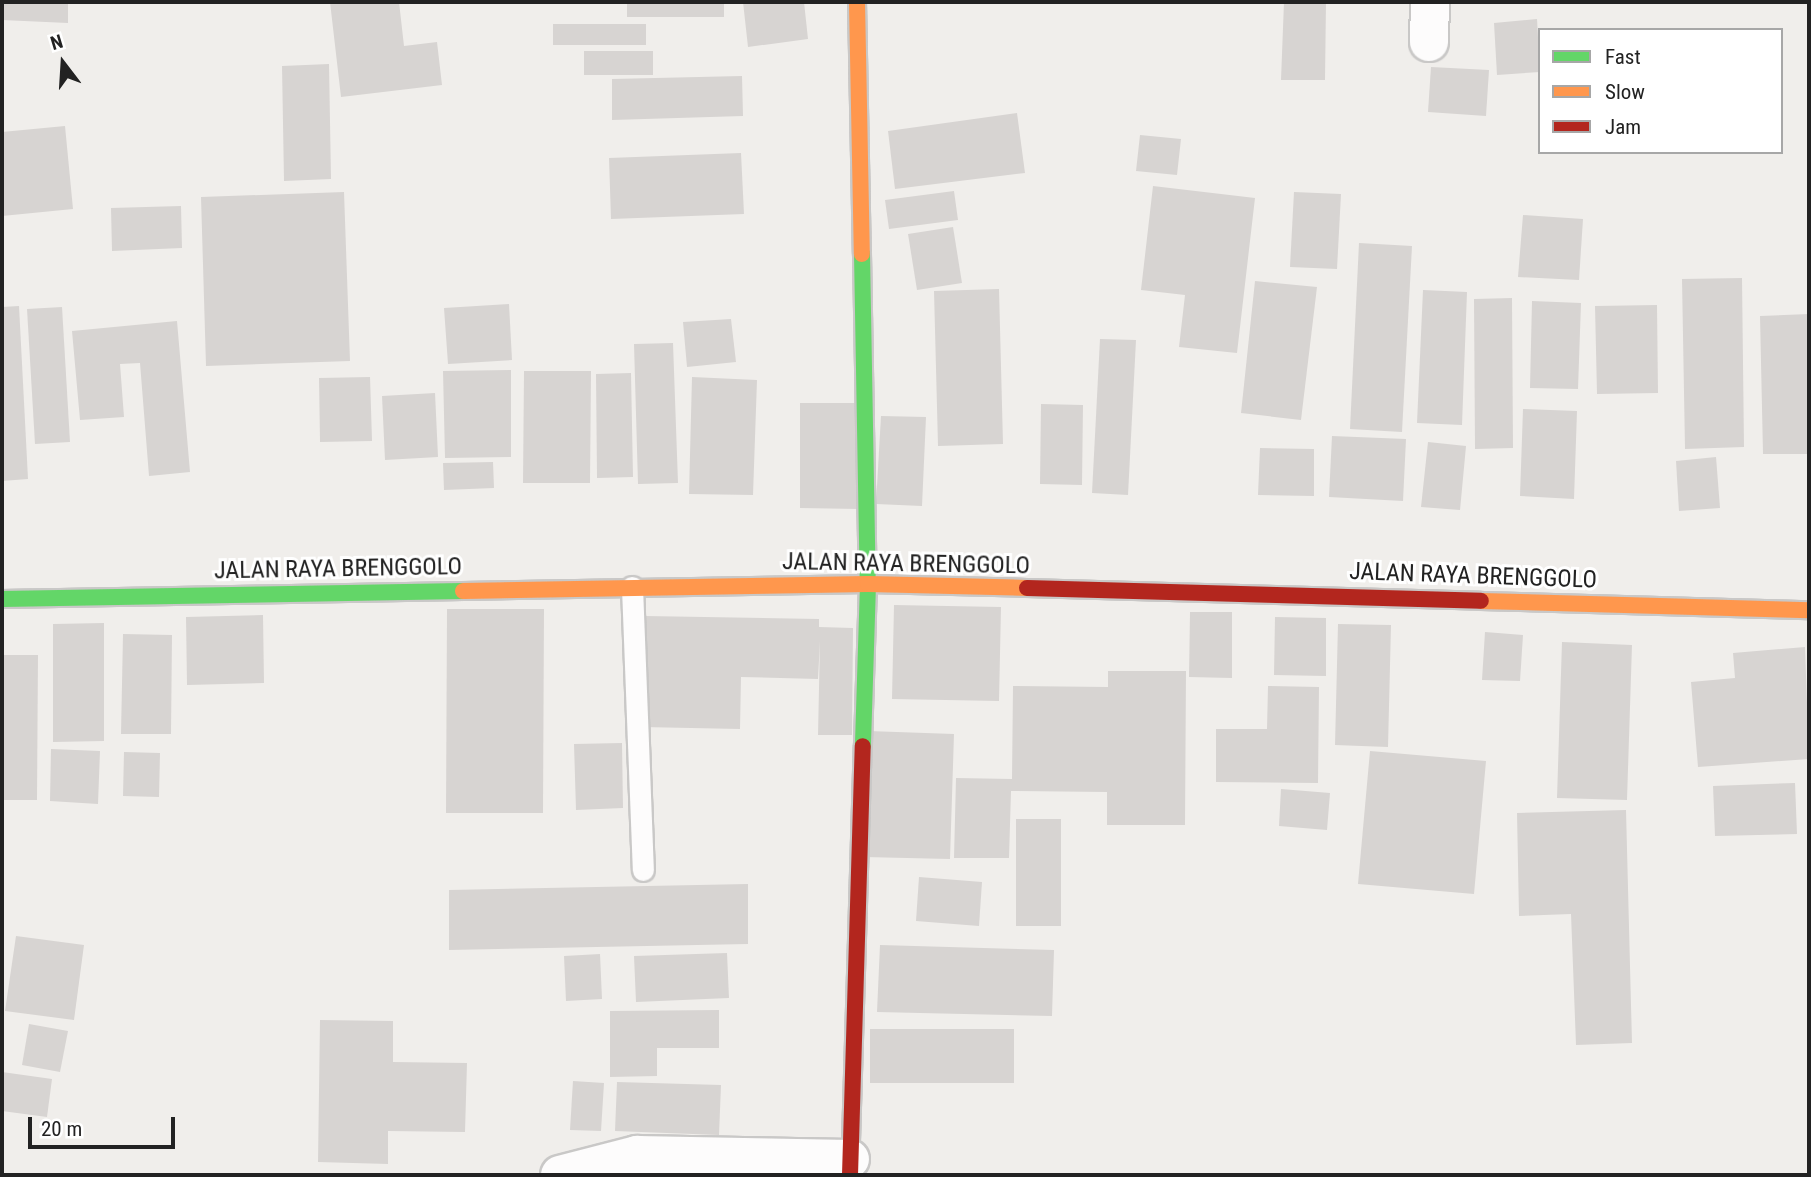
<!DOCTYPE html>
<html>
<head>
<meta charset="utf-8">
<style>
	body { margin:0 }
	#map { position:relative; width:1811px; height:1177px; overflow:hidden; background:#f0eeeb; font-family:"Roboto Condensed",sans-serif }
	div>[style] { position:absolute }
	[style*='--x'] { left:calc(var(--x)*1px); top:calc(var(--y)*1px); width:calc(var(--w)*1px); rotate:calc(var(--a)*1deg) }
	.building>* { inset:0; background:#d7d4d2 }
	.roads { filter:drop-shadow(2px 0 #c9c8c7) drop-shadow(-2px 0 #c9c8c7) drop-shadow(0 2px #c9c8c7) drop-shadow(0 -2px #c9c8c7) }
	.lane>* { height:21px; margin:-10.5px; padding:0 10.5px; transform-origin:10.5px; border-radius:10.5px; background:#fdfcfc }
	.street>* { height:38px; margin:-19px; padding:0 19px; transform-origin:19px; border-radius:19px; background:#fdfcfc }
	.fast>* { height:16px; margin:-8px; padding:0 8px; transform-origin:8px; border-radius:8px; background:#63d668 }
	.slow>* { height:16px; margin:-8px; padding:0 8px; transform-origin:8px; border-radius:8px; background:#ff974d }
	.jam>* { height:16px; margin:-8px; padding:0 8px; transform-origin:8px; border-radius:8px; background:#b3261e }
	span { translate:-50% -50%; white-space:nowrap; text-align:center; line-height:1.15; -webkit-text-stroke:6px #fff; paint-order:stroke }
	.street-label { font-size:24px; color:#222 }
	.frame { position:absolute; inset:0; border:4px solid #222; pointer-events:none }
	.legend { position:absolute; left:1538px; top:28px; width:245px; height:126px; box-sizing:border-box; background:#fff; border:2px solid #a7a7a7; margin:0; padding:9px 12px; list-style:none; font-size:21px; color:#222 }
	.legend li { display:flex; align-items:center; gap:14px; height:35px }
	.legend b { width:35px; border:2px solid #a7a7a7 }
	.north { position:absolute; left:28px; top:28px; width:70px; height:70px; -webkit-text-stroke:5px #fff; paint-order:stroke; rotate:343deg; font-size:19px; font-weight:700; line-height:28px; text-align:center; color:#222 }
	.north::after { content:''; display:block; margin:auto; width:24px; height:32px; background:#222; clip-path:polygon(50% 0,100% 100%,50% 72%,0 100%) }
	.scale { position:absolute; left:28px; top:1117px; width:147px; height:32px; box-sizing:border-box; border:4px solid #222; border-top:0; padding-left:9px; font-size:21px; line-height:24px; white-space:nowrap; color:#222; -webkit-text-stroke:5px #fff; paint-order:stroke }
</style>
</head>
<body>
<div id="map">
	<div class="building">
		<div style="clip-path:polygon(2px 2px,68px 2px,68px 23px,2px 20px)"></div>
		<div style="clip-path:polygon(330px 2px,399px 2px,404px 46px,437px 42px,442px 85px,341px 97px)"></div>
		<div style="clip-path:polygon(627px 2px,724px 2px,724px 17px,627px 17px)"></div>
		<div style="clip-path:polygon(743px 2px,804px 2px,808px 39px,748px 47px)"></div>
		<div style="clip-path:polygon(1284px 2px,1326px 2px,1325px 80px,1281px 80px)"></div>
		<div style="clip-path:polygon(1537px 19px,1540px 72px,1497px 75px,1494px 23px)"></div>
		<div style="clip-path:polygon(553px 24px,646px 24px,646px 45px,553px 45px)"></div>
		<div style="clip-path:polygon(584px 51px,653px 51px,653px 75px,584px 75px)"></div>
		<div style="clip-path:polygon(329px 64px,331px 179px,284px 181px,282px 66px)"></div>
		<div style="clip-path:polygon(1431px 67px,1489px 70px,1486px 116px,1428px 112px)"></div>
		<div style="clip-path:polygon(742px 76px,743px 116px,612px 120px,612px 79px)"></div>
		<div style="clip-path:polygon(1017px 113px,1025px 173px,895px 189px,888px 131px)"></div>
		<div style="clip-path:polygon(65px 126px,73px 209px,2px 216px,2px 132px)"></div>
		<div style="clip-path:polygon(1140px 135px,1181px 139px,1177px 175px,1136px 171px)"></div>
		<div style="clip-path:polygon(741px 153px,744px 214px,611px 219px,609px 158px)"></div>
		<div style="clip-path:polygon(1153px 186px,1255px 198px,1237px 353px,1179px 347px,1185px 295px,1141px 290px)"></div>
		<div style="clip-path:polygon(954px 191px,958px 220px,889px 229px,885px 200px)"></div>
		<div style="clip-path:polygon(344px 192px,350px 361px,206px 366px,201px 197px)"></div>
		<div style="clip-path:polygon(1294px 192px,1341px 194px,1337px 269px,1290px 267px)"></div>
		<div style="clip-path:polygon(181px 206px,182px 248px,112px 251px,111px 208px)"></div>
		<div style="clip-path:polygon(1523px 215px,1583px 219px,1579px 280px,1518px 277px)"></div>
		<div style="clip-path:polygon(953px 227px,962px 283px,917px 290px,908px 234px)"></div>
		<div style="clip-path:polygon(1359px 243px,1412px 246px,1402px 432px,1350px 429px)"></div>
		<div style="clip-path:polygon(1742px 278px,1744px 447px,1685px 449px,1682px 279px)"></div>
		<div style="clip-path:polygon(1255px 281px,1317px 287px,1301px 420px,1241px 413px)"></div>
		<div style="clip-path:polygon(999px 289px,1003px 444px,938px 446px,934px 291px)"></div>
		<div style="clip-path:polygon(1423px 290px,1467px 292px,1462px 425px,1417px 423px)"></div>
		<div style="clip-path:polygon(1512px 298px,1513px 448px,1475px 449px,1474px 299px)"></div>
		<div style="clip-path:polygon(1532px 301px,1581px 303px,1578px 389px,1530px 388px)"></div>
		<div style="clip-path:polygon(509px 304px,512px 360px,448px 364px,444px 308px)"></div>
		<div style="clip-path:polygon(1657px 305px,1658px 393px,1597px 394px,1595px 306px)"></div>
		<div style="clip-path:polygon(19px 306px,28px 479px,2px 481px,2px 307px)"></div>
		<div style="clip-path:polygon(62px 307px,70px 442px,35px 444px,27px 309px)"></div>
		<div style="clip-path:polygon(1809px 314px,1809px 454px,1763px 454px,1760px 316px)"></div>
		<div style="clip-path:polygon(731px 319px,736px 362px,687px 367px,683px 322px)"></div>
		<div style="clip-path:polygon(177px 321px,190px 472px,149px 476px,140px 363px,120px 364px,124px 417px,80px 420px,72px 331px)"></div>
		<div style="clip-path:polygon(1100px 339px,1136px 340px,1128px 495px,1092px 493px)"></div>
		<div style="clip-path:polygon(673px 343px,678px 483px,638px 484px,634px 344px)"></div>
		<div style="clip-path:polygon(511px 370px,511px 457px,445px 458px,443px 371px)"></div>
		<div style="clip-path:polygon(524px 371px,591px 371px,590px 483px,523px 483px)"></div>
		<div style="clip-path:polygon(631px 373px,633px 477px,597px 478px,596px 374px)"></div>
		<div style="clip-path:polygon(370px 377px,372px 441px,320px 442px,319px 378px)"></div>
		<div style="clip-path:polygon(692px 377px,757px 380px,753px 495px,689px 494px)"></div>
		<div style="clip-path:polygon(435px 393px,438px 457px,385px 460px,382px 396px)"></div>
		<div style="clip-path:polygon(800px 403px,860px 403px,859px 509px,800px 508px)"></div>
		<div style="clip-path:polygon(1041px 404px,1083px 405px,1082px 485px,1040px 484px)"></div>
		<div style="clip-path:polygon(1523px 409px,1577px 411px,1574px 499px,1520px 496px)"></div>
		<div style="clip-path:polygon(881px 416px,926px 417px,922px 506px,876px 504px)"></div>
		<div style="clip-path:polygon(1332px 436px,1406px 439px,1403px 501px,1329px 497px)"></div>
		<div style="clip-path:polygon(1428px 442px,1466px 446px,1460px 510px,1421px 507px)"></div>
		<div style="clip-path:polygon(1260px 448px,1314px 449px,1314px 496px,1258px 495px)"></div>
		<div style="clip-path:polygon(1716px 457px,1720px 508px,1679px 511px,1676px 461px)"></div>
		<div style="clip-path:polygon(493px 462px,494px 488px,444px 490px,443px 463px)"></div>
		<div style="clip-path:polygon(894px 605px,1001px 607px,999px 701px,892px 699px)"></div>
		<div style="clip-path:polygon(447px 609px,544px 609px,543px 813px,446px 813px)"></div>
		<div style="clip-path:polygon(1190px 612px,1232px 612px,1232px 678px,1189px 677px)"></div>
		<div style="clip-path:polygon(263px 615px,264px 683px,187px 685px,186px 617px)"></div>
		<div style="clip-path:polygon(645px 616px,819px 619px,819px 627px,853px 628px,852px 735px,818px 735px,820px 641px,818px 679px,741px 677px,740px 729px,642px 727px)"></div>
		<div style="clip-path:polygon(1275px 617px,1326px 618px,1326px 676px,1274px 675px)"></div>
		<div style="clip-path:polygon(104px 623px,104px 741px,53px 742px,53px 624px)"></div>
		<div style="clip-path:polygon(1338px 624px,1391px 625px,1388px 747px,1335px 745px)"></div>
		<div style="clip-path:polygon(1485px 632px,1523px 635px,1520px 681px,1482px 680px)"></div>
		<div style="clip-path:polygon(123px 634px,172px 635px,171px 734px,121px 734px)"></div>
		<div style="clip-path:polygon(1562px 642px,1632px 645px,1627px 800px,1557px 798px)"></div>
		<div style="clip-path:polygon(1805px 647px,1809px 759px,1698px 767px,1691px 682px,1735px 678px,1733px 653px)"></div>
		<div style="clip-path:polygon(2px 655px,38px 655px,37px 800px,2px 800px)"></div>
		<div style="clip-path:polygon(1108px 671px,1186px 671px,1185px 825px,1107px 825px,1107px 792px,1011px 791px,1009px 858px,954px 858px,956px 778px,1012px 779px,1013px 686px,1108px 687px)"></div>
		<div style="clip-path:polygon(1268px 686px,1319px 687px,1318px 783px,1216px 782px,1216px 729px,1267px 729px)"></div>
		<div style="clip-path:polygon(868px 731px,954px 734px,950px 859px,864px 857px)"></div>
		<div style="clip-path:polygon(622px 743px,623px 808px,576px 810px,574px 744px)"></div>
		<div style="clip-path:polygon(51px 749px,100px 751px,98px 804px,50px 801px)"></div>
		<div style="clip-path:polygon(1370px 751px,1486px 761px,1474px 894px,1358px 884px)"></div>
		<div style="clip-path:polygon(124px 752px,160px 753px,159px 797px,123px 796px)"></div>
		<div style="clip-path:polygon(1795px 783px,1797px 834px,1715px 836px,1713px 786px)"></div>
		<div style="clip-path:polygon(1281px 789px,1330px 793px,1327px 830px,1279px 826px)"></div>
		<div style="clip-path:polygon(1626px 810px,1632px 1043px,1576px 1045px,1571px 914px,1519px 916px,1517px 813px)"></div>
		<div style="clip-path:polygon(1016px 819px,1061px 819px,1061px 926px,1016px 926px)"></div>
		<div style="clip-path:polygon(919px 877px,982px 882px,979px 926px,916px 921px)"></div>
		<div style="clip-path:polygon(748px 884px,748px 944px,449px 950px,449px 890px)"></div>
		<div style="clip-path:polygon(16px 936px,84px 945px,74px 1020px,5px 1011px)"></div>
		<div style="clip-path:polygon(880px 945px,1054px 950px,1052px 1016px,877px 1012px)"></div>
		<div style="clip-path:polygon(727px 953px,729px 998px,636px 1002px,634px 956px)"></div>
		<div style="clip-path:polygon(600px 954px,602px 999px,566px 1001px,564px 956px)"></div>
		<div style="clip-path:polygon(719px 1010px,719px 1048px,657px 1048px,657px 1076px,610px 1077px,610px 1011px)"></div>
		<div style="clip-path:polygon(320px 1020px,393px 1021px,393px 1062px,467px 1063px,465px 1132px,388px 1131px,388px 1164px,318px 1162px)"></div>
		<div style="clip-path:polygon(29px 1024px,68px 1031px,60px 1072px,22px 1065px)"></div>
		<div style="clip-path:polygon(870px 1029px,1014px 1029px,1014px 1083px,870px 1083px)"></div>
		<div style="clip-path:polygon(2px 1072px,52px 1079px,47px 1117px,2px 1111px)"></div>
		<div style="clip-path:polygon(573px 1081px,604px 1083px,601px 1131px,570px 1130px)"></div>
		<div style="clip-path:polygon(617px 1082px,721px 1085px,719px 1135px,615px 1131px)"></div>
	</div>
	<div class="roads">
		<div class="lane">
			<div style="--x:632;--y:587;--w:283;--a:87.8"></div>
		</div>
		<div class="street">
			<div style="--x:1429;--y:42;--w:40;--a:-88.6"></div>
			<div style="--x:560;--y:1175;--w:80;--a:-14.6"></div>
			<div style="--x:637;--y:1155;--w:213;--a:1.1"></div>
		</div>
		<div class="fast">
			<div style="--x:862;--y:254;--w:330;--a:89"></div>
			<div style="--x:868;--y:584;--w:162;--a:91.8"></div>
			<div style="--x:2;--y:599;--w:461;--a:-1"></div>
		</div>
		<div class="slow">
			<div style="--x:857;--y:2;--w:252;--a:88.9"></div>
			<div style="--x:463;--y:591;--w:405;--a:-1"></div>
			<div style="--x:868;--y:584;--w:159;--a:1.4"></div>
			<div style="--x:1481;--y:601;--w:328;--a:1.6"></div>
		</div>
		<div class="jam">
			<div style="--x:1027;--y:588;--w:454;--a:1.6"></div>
			<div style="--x:850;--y:1175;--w:429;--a:-88.3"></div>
		</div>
	</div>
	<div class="street-label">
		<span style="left:906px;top:564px;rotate:1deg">JALAN RAYA BRENGGOLO</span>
		<span style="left:338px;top:569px;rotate:-1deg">JALAN RAYA BRENGGOLO</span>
		<span style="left:1473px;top:576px;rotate:2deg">JALAN RAYA BRENGGOLO</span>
	</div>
	<div class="frame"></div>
	<ul class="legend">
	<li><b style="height:9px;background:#63d668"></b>Fast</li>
	<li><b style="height:9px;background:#ff974d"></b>Slow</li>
	<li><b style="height:9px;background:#b3261e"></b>Jam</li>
	</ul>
	<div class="north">N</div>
	<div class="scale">20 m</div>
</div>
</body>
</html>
